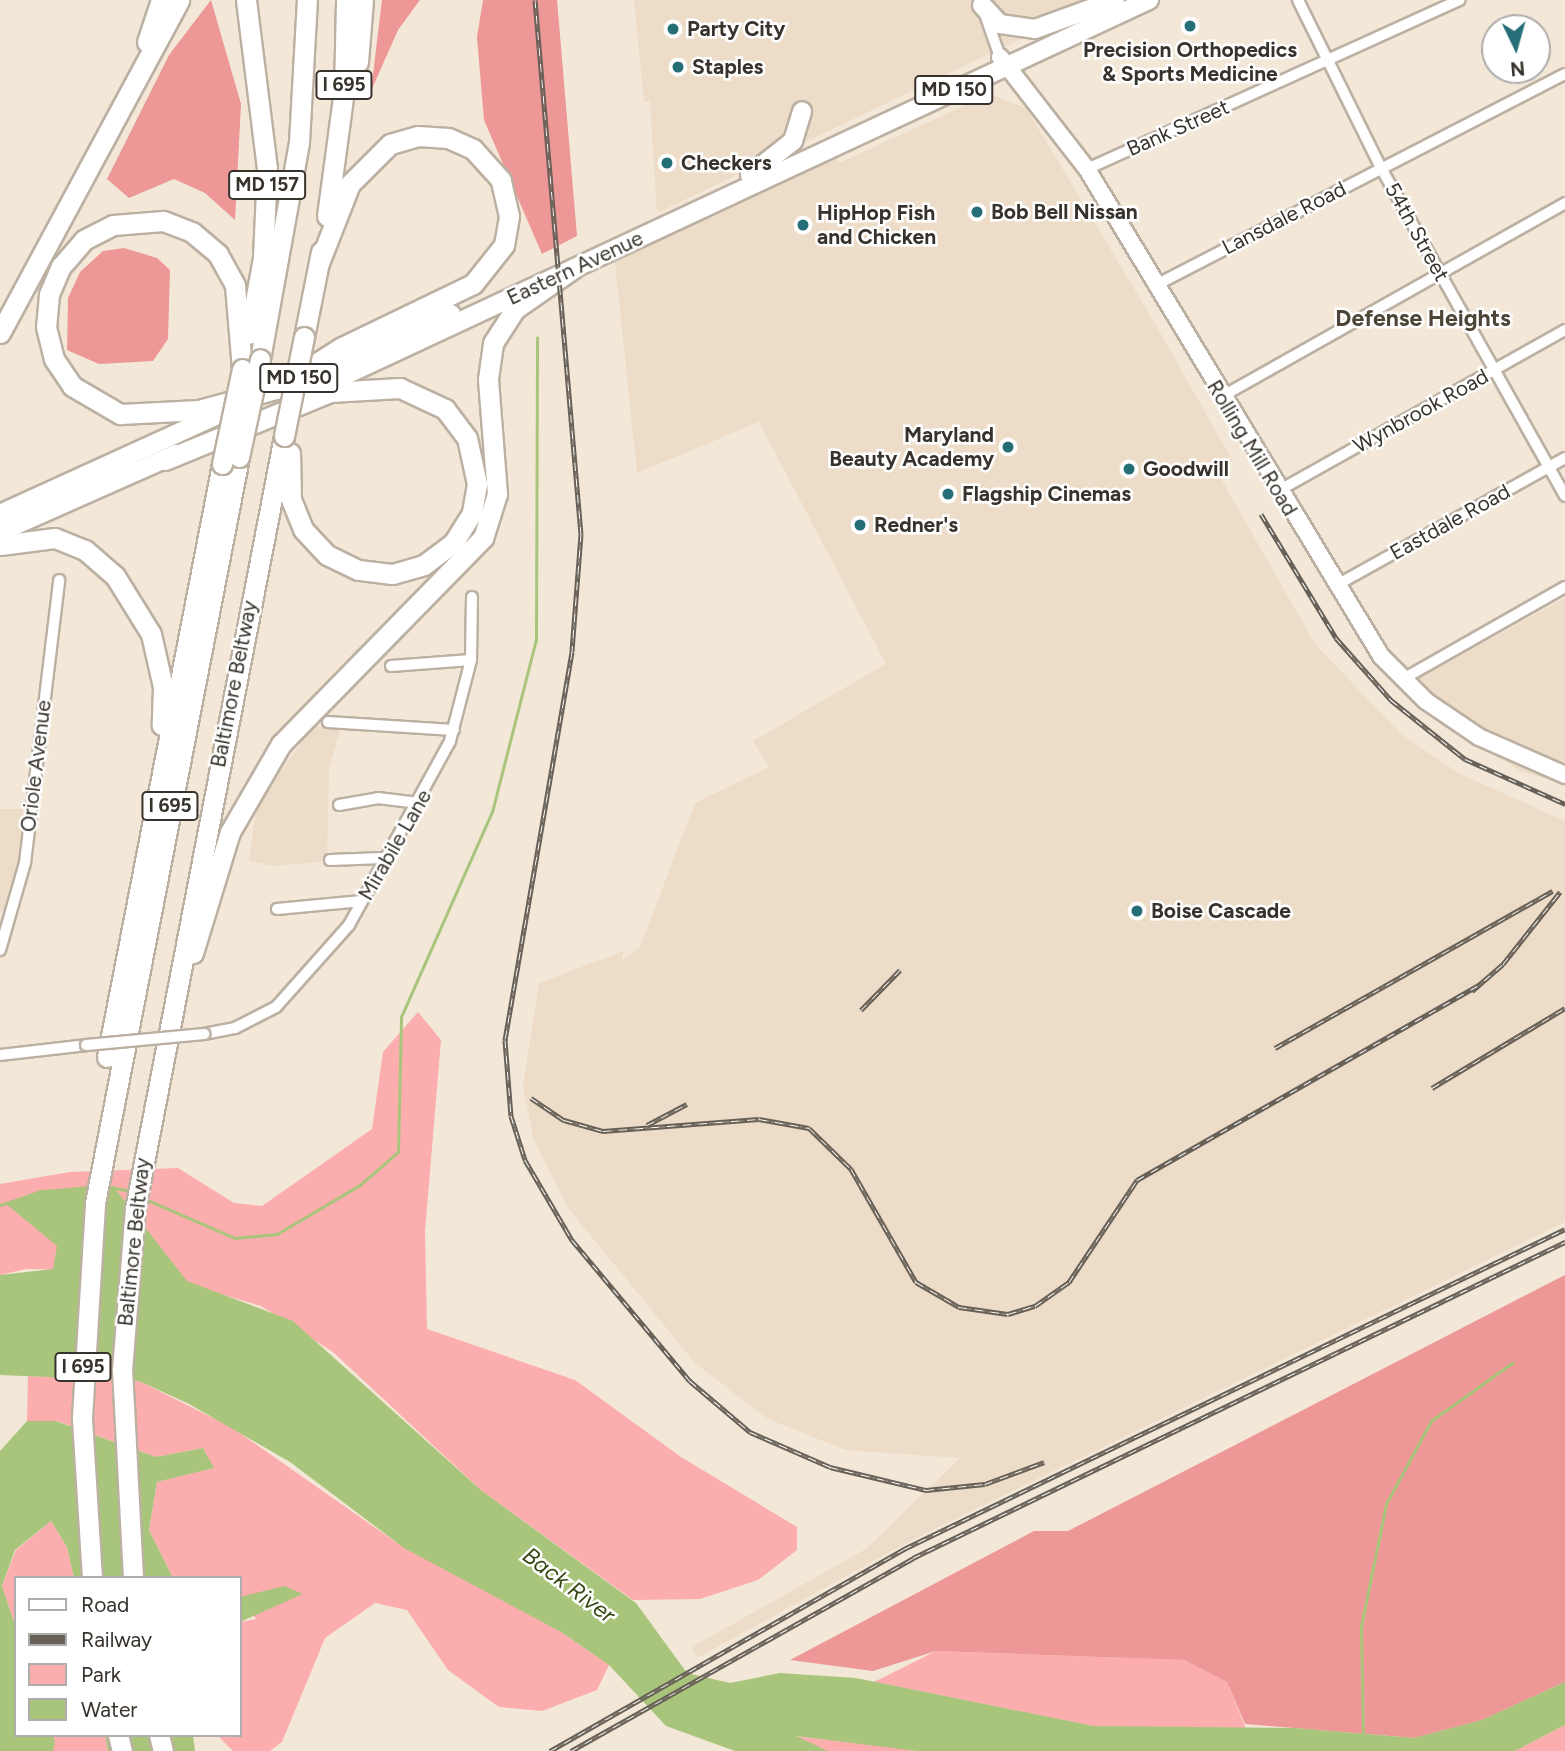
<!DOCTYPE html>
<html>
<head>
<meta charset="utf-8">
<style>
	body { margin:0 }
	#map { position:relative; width:1565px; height:1751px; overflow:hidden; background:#f3e7d8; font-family:Figtree,sans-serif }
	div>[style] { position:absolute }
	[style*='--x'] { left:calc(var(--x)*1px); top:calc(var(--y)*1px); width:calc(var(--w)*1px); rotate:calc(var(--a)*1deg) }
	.built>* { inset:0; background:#eddcc7 }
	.green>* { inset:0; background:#fcadad }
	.forest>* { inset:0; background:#ed9797 }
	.water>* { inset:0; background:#a8c57b }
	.stream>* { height:2.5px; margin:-1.25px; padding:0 1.25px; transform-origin:1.25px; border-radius:1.25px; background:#a8c57b }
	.roads { filter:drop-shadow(2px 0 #bcb0a2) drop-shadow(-2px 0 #bcb0a2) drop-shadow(0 2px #bcb0a2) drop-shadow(0 -2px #bcb0a2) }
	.street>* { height:10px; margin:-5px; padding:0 5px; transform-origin:5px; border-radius:5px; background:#fff }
	.secondary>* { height:16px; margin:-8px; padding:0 8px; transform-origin:8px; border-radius:8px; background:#fff }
	.primary>* { height:18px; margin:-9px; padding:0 9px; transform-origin:9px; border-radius:9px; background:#fff }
	.highway>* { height:19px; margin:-9.5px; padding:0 9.5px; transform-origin:9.5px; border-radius:9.5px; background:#fff }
	.rail>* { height:5px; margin-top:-2.5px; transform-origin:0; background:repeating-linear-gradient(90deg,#fff 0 8px,#686158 0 16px); box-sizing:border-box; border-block:2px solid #686158 }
	.bridges { filter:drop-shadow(2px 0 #bcb0a2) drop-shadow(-2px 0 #bcb0a2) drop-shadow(0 2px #bcb0a2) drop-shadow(0 -2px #bcb0a2) }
	.street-bridge>* { height:10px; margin:-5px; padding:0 5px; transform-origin:5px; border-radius:5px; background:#fff }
	.highway-bridge>* { height:19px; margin:-9.5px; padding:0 9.5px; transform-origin:9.5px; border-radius:9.5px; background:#fff }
	.dots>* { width:19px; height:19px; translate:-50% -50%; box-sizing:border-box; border:4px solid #fff; border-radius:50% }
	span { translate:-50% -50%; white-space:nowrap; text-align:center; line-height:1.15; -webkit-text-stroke:5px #fff; paint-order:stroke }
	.shield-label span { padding:2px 5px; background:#fff; border:2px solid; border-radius:5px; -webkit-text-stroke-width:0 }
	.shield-label { font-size:19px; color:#37322c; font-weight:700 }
	.poi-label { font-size:21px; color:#37322c; font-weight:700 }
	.left { translate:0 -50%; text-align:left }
	.right { translate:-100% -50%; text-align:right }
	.street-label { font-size:21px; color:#37322c }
	.neighbourhood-label { font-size:23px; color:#4d4437; font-weight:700 }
	.water-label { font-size:23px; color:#364812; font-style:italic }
	.legend { position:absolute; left:14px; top:1576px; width:228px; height:161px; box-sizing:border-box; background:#fff; border:2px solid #afadab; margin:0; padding:9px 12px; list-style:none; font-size:21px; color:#37322c }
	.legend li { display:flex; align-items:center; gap:14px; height:35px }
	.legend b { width:35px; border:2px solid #afadab }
	.north { position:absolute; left:1481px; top:14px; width:70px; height:70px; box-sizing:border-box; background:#fff; border:2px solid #afadab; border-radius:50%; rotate:175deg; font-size:19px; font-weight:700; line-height:28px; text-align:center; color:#37322c }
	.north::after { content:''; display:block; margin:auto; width:24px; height:32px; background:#256e77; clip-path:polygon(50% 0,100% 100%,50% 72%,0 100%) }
</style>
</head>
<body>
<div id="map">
	<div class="built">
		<div style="clip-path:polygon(634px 0,1102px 0,657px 213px,650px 101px,644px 102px)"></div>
		<div style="clip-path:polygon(990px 94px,1026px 108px,1157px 327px,1232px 460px,1220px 477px,1315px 644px,1402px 735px,1460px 774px,1565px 821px,1565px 1222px,906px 1543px,697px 1658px,692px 1647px,866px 1549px,960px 1458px,845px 1450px,768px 1419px,695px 1363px,568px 1208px,534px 1141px,523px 1086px,539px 983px,624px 951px,622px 961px,640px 947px,695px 803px,769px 767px,753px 741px,886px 664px,759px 422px,637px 473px,615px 262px,834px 154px,839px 163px)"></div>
		<div style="clip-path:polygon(1565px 598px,1565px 785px,1521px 771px,1432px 718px,1400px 689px)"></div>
		<div style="clip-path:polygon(314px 726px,340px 730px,329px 768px,327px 861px,274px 866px,249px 861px,257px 804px)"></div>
		<div style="clip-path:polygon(0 809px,29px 809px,11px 907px,0 912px)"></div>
	</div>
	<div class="green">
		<div style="clip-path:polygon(418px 1012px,441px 1040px,425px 1231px,427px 1329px,575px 1380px,681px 1457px,797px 1527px,797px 1550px,758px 1580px,700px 1599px,633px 1600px,482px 1491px,333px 1352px,261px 1306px,143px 1271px,26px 1269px,0 1275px,0 1184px,70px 1172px,178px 1168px,234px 1203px,262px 1206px,372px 1129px,383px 1052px)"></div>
		<div style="clip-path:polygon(28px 1376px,139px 1381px,231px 1427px,400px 1545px,561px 1632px,609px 1665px,597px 1690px,542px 1711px,499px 1707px,448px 1670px,407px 1610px,375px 1603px,325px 1638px,282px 1742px,270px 1751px,233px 1751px,217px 1735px,240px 1735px,240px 1622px,256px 1619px,240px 1597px,240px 1578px,173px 1578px,149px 1530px,157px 1482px,213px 1468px,203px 1448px,156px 1457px,57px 1421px,27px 1421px)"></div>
		<div style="clip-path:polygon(51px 1521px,67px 1547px,74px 1578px,16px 1578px,16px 1628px,2px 1586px,16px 1550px)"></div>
		<div style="clip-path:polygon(936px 1651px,1184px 1660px,1227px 1682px,1246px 1729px,1094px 1726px,874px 1682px)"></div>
		<div style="clip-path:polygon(1565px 1725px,1565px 1751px,1515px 1751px)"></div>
		<div style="clip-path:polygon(52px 1735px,105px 1735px,108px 1751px,53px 1751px)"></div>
		<div style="clip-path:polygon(793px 1736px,879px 1745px,917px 1751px,828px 1751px)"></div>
	</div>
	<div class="forest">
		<div style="clip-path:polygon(211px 0,241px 104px,235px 220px,205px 193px,174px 179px,129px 198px,107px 179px,169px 55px)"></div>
		<div style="clip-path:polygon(382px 0,420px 0,398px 30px,371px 91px)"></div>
		<div style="clip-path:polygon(483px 0,557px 0,577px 236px,542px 254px,484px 120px,477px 37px)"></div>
		<div style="clip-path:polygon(124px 248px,157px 258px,170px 270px,168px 339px,153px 361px,99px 364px,67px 350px,68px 298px,80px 272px,103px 251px)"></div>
		<div style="clip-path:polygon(1565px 1275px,1565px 1682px,1482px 1720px,1414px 1738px,1245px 1724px,1227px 1682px,1184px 1660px,936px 1651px,873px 1671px,790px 1660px,1034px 1531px,1068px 1531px)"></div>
	</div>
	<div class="water">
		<div style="clip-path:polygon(113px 1186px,187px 1281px,293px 1321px,482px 1491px,636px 1603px,687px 1673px,730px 1683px,780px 1673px,856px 1678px,1094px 1726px,1295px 1728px,1414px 1738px,1482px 1720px,1565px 1682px,1565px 1725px,1515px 1751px,917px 1751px,796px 1736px,828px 1751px,735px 1751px,666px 1726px,609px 1665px,561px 1632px,404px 1548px,290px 1462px,189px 1404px,139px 1381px,0 1375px,0 1275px,53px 1269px,57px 1246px,5px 1203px,41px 1190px)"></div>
		<div style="clip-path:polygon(27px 1421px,56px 1421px,156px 1457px,203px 1448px,214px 1468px,157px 1482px,149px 1530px,173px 1578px,74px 1578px,67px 1547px,51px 1521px,15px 1550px,2px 1586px,16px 1628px,16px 1735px,52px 1735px,55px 1741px,53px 1751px,0 1751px,0 1451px)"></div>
		<div style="clip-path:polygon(284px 1586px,303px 1594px,240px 1622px,240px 1597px)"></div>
		<div style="clip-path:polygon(105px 1735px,193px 1735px,195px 1751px,108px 1751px)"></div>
	</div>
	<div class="stream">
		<div style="--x:106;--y:1186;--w:24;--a:12"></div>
		<div style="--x:37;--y:1192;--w:52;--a:-5.5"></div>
		<div style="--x:145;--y:1199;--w:98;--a:23.4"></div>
		<div style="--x:235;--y:1238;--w:42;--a:-5.4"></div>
		<div style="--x:277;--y:1234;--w:96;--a:-30.6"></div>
		<div style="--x:360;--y:1185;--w:50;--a:-41"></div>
		<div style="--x:398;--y:1152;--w:135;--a:-88.7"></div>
		<div style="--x:401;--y:1017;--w:224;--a:-66.1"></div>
		<div style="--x:492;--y:812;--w:178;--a:-75.7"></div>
		<div style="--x:536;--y:640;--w:302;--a:-89.8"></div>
		<div style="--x:0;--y:1205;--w:22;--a:-18"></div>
		<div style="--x:1363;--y:1733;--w:106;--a:-91.1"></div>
		<div style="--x:1361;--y:1627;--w:126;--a:-78.5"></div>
		<div style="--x:1386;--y:1504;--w:94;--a:-61.5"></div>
		<div style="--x:1431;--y:1421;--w:100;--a:-35.6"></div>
	</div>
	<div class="roads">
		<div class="street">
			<div style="--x:1298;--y:0;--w:187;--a:63.7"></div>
			<div style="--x:1381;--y:168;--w:376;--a:60.7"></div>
			<div style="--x:985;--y:14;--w:46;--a:70.8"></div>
			<div style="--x:1087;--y:169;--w:409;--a:-24.4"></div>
			<div style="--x:1154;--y:286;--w:462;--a:-27.3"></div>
			<div style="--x:1221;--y:397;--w:395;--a:-29.4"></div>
			<div style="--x:1278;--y:491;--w:329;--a:-29.3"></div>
			<div style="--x:1335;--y:586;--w:263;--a:-29.1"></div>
			<div style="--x:391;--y:666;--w:80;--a:-4.3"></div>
			<div style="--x:1403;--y:679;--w:186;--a:-29.6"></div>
			<div style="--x:328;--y:722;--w:126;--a:3.6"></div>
			<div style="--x:339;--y:805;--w:40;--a:-10"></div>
			<div style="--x:378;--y:798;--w:39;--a:7"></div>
			<div style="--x:330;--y:860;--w:53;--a:-2.2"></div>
			<div style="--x:277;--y:909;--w:85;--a:-5.4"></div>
			<div style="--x:0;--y:950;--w:91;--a:-74"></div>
			<div style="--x:25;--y:863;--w:285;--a:-83.1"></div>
			<div style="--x:204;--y:1034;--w:32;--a:-11"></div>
			<div style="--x:235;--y:1028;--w:46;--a:-27.1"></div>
			<div style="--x:276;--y:1007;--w:110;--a:-48.3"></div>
			<div style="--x:349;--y:925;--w:210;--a:-61.2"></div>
			<div style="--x:450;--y:741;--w:84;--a:-75.5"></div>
			<div style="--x:471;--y:660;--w:63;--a:-89.1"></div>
			<div style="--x:0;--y:1055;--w:87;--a:-6.6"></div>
		</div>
		<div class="secondary">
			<div style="--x:1000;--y:57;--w:142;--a:52.2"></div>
			<div style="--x:1087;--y:169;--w:569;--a:58.88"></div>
			<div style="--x:1381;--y:656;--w:64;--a:45"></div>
			<div style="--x:1426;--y:701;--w:64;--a:34.2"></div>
			<div style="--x:1479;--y:737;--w:94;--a:23.8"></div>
		</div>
		<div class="primary">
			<div style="--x:982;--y:5;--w:26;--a:47"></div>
			<div style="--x:1000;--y:24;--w:35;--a:8"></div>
			<div style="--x:1035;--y:29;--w:85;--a:-19.9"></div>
			<div style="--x:750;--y:175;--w:55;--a:-38.3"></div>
			<div style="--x:793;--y:141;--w:31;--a:-73"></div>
			<div style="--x:322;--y:368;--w:140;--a:-22.7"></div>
			<div style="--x:309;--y:392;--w:927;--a:-25.02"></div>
			<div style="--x:0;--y:514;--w:263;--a:-24.5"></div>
			<div style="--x:0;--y:532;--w:193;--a:-23.9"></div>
		</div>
		<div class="highway">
			<div style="--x:246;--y:0;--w:170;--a:82.9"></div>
			<div style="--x:267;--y:169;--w:89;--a:92.6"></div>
			<div style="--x:263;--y:258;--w:77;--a:100.4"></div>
			<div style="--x:147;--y:42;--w:44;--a:-71.6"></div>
			<div style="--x:358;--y:62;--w:62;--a:-85.4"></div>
			<div style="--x:327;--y:216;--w:126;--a:-82.3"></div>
			<div style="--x:344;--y:91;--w:91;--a:-88.7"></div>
			<div style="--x:0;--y:333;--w:378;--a:-61.7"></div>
			<div style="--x:304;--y:337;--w:87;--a:-78.7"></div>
			<div style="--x:260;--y:359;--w:220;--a:-79.8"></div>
			<div style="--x:299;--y:142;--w:142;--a:-86.8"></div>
			<div style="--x:242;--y:369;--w:84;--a:-94.8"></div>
			<div style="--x:235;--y:285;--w:35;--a:-119"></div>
			<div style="--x:218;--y:254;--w:34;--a:-140"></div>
			<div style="--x:192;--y:232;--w:31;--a:-159"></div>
			<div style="--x:163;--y:221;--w:50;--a:175.4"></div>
			<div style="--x:113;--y:225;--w:33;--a:153"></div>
			<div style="--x:84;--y:240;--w:35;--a:131"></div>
			<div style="--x:61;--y:266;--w:30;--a:113"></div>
			<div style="--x:49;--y:294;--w:33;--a:95"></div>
			<div style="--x:46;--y:327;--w:33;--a:76"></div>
			<div style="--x:54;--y:359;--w:32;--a:56"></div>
			<div style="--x:72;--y:386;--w:56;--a:30.3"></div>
			<div style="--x:120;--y:414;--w:79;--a:-2.9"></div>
			<div style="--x:199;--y:410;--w:80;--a:-15.3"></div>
			<div style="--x:276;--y:389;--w:78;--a:-32.5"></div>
			<div style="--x:342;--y:347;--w:145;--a:-25.7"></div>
			<div style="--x:473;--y:284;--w:50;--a:-51.5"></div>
			<div style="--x:504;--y:245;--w:29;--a:-80"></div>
			<div style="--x:509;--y:216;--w:37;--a:-103"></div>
			<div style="--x:501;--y:180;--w:42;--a:-132.1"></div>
			<div style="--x:473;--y:149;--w:27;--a:-156"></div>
			<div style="--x:448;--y:138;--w:30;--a:-176"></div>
			<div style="--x:418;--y:136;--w:29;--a:164"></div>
			<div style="--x:390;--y:144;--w:57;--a:135"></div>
			<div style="--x:350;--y:184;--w:85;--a:111.4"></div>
			<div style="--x:165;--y:460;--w:178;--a:-22.4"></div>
			<div style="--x:330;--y:392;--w:70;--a:-3.3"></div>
			<div style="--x:400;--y:388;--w:50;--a:25"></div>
			<div style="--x:445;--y:409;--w:36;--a:53"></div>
			<div style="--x:467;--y:438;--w:47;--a:77.7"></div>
			<div style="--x:477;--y:484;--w:29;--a:100"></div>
			<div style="--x:472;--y:513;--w:36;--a:122"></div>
			<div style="--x:453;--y:543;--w:36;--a:143"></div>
			<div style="--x:424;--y:565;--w:33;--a:164"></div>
			<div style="--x:392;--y:574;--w:34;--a:-173"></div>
			<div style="--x:358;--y:570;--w:34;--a:-154"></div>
			<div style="--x:327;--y:555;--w:35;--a:-133"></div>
			<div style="--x:303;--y:529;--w:32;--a:-112"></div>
			<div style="--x:291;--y:499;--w:46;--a:-91.2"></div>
			<div style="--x:0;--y:545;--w:55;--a:-7.3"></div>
			<div style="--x:55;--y:538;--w:32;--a:22"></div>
			<div style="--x:85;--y:550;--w:40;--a:41"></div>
			<div style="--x:115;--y:576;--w:68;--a:58.2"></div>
			<div style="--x:151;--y:634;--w:54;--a:77.2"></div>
			<div style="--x:163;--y:687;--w:38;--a:92"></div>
			<div style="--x:193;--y:953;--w:127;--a:-73"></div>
			<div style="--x:230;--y:832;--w:102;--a:-59.9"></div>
			<div style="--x:281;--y:744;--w:289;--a:-45.6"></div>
			<div style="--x:483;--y:538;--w:46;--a:-72.3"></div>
			<div style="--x:497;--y:494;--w:115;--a:-94.5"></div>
			<div style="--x:488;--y:379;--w:36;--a:-82"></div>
			<div style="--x:493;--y:343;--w:40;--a:-57.1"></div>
			<div style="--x:515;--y:309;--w:72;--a:-34.8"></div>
			<div style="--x:107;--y:1057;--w:604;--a:-79.02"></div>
			<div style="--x:92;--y:1578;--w:161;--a:-93.6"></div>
			<div style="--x:82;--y:1417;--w:214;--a:-86.5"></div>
			<div style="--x:95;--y:1203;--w:760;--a:-79.07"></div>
			<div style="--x:133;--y:1578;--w:208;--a:-93"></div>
			<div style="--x:122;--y:1370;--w:162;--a:-85.4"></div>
			<div style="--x:135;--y:1209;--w:787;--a:-79.09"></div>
			<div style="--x:118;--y:1735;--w:16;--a:76"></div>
			<div style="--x:159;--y:1735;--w:16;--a:76"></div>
		</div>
	</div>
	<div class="rail">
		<div style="--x:535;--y:0;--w:536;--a:85.08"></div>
		<div style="--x:581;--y:534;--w:118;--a:94.4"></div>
		<div style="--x:572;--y:652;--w:394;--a:99.8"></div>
		<div style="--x:505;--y:1040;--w:76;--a:85.5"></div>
		<div style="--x:511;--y:1116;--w:46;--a:72.3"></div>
		<div style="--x:525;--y:1160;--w:93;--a:59.6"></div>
		<div style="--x:572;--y:1240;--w:184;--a:50.1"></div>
		<div style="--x:690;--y:1381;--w:79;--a:40.4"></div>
		<div style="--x:750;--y:1432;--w:87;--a:23.6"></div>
		<div style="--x:830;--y:1467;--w:99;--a:13.5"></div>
		<div style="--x:926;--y:1490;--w:59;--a:-5.8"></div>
		<div style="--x:985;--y:1484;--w:63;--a:-20.4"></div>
		<div style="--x:1261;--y:514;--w:145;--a:58.8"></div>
		<div style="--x:1336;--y:638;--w:83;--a:48.4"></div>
		<div style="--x:1391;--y:700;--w:95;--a:38.6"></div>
		<div style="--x:1465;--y:759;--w:110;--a:24.2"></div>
		<div style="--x:1472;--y:991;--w:41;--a:-41.1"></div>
		<div style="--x:1503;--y:964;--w:92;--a:-51.6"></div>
		<div style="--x:861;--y:1010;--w:56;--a:-45.7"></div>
		<div style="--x:1275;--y:1048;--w:319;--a:-29.5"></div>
		<div style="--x:1432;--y:1088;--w:155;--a:-31"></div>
		<div style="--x:531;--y:1098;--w:40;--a:34"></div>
		<div style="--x:564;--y:1120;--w:41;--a:15.8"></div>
		<div style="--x:603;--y:1131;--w:156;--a:-4.4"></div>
		<div style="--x:759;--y:1119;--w:51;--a:10.2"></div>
		<div style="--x:809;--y:1128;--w:59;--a:44.3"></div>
		<div style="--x:851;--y:1169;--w:130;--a:60.1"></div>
		<div style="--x:916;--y:1282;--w:50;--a:30.2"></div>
		<div style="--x:959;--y:1307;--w:49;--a:8.1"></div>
		<div style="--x:1008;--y:1314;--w:28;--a:-17"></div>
		<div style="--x:1035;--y:1306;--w:42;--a:-35.2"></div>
		<div style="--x:1069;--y:1282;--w:123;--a:-56.3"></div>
		<div style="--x:1137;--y:1180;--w:394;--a:-29.7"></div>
		<div style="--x:647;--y:1125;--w:45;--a:-27.7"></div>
		<div style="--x:550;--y:1751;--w:408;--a:-29.7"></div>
		<div style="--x:904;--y:1549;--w:734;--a:-25.83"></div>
		<div style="--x:571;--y:1751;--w:393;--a:-29.4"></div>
		<div style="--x:913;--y:1558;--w:725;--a:-25.86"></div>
	</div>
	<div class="bridges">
		<div class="street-bridge">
			<div style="--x:86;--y:1045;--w:119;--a:-5.3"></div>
		</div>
		<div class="highway-bridge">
			<div style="--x:284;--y:436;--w:101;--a:-78.6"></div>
			<div style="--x:239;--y:457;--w:100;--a:-77.9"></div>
			<div style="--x:222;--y:464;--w:97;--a:-78.1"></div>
		</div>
	</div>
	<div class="dots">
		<div style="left:1190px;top:26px;background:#256e77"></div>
		<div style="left:673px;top:29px;background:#256e77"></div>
		<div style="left:678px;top:67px;background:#256e77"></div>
		<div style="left:667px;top:163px;background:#256e77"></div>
		<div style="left:977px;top:212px;background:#256e77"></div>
		<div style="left:803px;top:225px;background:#256e77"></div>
		<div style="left:1008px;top:447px;background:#256e77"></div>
		<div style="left:1129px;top:469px;background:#256e77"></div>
		<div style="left:948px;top:494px;background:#256e77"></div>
		<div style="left:860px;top:525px;background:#256e77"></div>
		<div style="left:1137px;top:911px;background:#256e77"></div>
	</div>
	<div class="shield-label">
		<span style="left:344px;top:85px">I 695</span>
		<span style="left:954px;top:90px">MD 150</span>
		<span style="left:267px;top:185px">MD 157</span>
		<span style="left:299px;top:378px">MD 150</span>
		<span style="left:170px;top:806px">I 695</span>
		<span style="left:83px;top:1367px">I 695</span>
	</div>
	<div class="poi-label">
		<span class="left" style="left:687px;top:29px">Party City</span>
		<span style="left:1190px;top:62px">Precision Orthopedics<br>&amp; Sports Medicine</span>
		<span class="left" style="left:692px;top:67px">Staples</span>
		<span class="left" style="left:681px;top:163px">Checkers</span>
		<span class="left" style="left:991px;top:212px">Bob Bell Nissan</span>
		<span class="left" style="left:817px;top:225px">HipHop Fish<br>and Chicken</span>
		<span class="right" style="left:994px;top:447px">Maryland<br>Beauty Academy</span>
		<span class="left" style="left:1143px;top:469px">Goodwill</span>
		<span class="left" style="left:962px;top:494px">Flagship Cinemas</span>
		<span class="left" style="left:874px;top:525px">Redner's</span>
		<span class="left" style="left:1151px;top:911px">Boise Cascade</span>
	</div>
	<div class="street-label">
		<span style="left:1178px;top:128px;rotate:-24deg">Bank Street</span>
		<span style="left:1284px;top:218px;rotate:-27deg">Lansdale Road</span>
		<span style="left:1417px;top:232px;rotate:61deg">54th Street</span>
		<span style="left:575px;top:268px;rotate:-25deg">Eastern Avenue</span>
		<span style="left:1421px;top:411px;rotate:-29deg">Wynbrook Road</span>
		<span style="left:1252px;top:448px;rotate:59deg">Rolling Mill Road</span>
		<span style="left:1450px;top:522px;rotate:-29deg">Eastdale Road</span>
		<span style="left:234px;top:684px;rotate:-79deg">Baltimore Beltway</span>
		<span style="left:36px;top:766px;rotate:-83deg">Oriole Avenue</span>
		<span style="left:395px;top:845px;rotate:-60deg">Mirabile Lane</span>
		<span style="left:134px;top:1242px;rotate:-84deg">Baltimore Beltway</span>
	</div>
	<div class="neighbourhood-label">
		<span style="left:1423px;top:318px">Defense Heights</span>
	</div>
	<div class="water-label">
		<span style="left:569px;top:1585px;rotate:37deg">Back River</span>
	</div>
	<ul class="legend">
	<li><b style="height:9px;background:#fff"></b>Road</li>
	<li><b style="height:9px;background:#686158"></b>Railway</li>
	<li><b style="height:19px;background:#fcadad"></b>Park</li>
	<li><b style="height:19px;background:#a8c57b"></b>Water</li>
	</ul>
	<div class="north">N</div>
</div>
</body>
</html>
